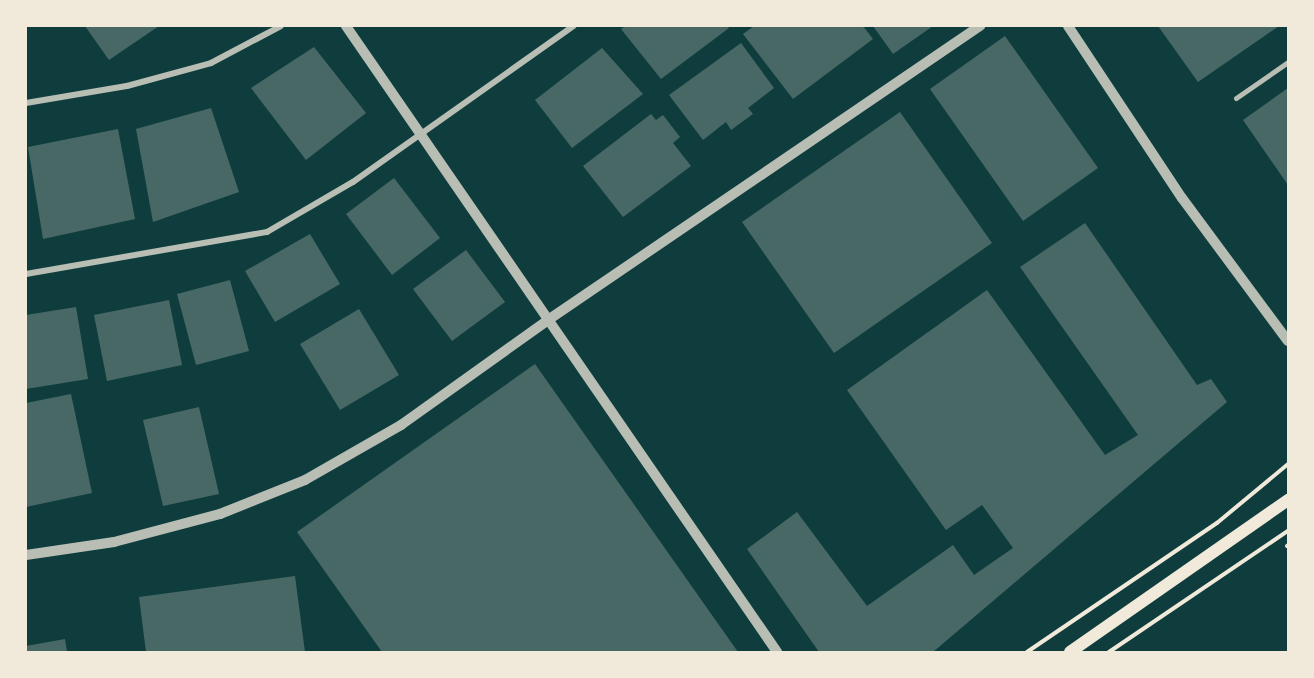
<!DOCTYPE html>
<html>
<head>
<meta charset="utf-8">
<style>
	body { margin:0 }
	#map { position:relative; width:1314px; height:678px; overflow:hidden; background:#0f3d3e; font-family:"Source Sans 3",sans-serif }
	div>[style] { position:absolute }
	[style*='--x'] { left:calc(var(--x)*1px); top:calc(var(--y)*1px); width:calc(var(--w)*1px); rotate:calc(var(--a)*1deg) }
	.building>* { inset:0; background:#486865 }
	.path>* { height:4px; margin:-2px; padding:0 2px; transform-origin:2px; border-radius:2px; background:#f1e9da }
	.pedestrian>* { height:5px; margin:-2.5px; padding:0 2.5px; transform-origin:2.5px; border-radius:2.5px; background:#b8beb3 }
	.minor>* { height:6px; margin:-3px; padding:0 3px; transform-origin:3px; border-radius:3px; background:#b8beb3 }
	.tertiary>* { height:10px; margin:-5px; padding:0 5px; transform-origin:5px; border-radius:5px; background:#b8beb3 }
	.secondary>* { height:12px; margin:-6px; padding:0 6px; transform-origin:6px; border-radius:6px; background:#f1e9da }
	span { translate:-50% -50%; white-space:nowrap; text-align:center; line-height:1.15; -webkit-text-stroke:4.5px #f1e9da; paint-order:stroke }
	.frame { position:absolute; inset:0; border:27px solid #f1e9da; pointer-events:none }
</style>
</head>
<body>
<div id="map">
	<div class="building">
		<div style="clip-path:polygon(85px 26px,159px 26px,109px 60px)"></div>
		<div style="clip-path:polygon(626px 26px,727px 26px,729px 28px,661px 79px,621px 29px)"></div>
		<div style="clip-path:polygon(754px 26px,863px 26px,873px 39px,793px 99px,743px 34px)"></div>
		<div style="clip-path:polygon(873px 26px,933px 26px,893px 54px)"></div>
		<div style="clip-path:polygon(1158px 26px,1279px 26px,1198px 82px)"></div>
		<div style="clip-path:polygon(1005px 36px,1098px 168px,1023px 221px,930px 89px)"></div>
		<div style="clip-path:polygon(741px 43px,774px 88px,748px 108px,753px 114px,731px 130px,726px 122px,703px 140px,669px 95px)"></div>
		<div style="clip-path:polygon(314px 47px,366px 113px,306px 160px,251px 88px)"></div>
		<div style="clip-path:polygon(602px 48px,643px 94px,572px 148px,535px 100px)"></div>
		<div style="clip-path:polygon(1288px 88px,1288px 185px,1243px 120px)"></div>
		<div style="clip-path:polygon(211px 108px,239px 192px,153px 222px,136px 129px)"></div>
		<div style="clip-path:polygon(900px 112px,992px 243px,834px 353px,742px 222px)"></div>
		<div style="clip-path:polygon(651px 114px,656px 120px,663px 115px,680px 137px,673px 143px,691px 166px,623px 217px,583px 166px)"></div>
		<div style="clip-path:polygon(118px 129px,135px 219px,43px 239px,28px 147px)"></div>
		<div style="clip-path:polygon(394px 178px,440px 238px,392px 275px,346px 214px)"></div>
		<div style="clip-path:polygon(1085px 223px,1197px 385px,1211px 379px,1227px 402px,933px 652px,819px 652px,747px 549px,797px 512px,867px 606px,953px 545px,974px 575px,1013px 548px,982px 505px,946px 530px,847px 390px,987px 290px,1105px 455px,1138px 435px,1020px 267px)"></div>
		<div style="clip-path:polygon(310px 234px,340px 284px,275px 322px,245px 271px)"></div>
		<div style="clip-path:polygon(466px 250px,505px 302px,452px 341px,413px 289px)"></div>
		<div style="clip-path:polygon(230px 280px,249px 351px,196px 365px,177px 294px)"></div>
		<div style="clip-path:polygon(169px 300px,182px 365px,107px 381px,94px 315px)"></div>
		<div style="clip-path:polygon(76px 307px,88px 379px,26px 389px,26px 315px)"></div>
		<div style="clip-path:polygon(359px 309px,399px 375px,340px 410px,300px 344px)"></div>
		<div style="clip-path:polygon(535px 364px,738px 652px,382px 652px,297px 532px)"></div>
		<div style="clip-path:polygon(71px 394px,92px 493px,26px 507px,26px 403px)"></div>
		<div style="clip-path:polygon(199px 407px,219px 494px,163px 506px,143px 420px)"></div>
		<div style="clip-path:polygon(295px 576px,305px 652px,146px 652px,139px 597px)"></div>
		<div style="clip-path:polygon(65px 639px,67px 652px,26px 652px,26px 646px)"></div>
	</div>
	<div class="path">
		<div style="--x:1287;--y:546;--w:1;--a:-45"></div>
		<div style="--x:1027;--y:652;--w:230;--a:-34.2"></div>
		<div style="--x:1217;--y:523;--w:92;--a:-39.7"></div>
		<div style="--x:1109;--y:652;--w:216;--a:-34.1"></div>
	</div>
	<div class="pedestrian">
		<div style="--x:1236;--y:98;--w:63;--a:-34.7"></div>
	</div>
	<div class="minor">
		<div style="--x:26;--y:103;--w:102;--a:-9.6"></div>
		<div style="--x:127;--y:86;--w:87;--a:-15.3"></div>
		<div style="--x:211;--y:63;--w:79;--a:-27.9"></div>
		<div style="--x:26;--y:274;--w:245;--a:-9.9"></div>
		<div style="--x:267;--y:232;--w:99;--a:-30.2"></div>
		<div style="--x:353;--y:182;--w:270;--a:-35.3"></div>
	</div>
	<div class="tertiary">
		<div style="--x:346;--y:26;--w:760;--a:55.45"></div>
		<div style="--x:1068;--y:26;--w:206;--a:56.5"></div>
		<div style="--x:1182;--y:198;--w:178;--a:53.5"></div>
		<div style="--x:26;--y:555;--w:89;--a:-8.4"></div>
		<div style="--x:114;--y:542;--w:110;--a:-14.8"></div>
		<div style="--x:220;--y:514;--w:92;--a:-21.8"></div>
		<div style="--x:305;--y:480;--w:111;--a:-29.8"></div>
		<div style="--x:401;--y:425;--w:181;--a:-35.5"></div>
		<div style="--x:548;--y:320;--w:523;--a:-34.24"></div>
	</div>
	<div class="secondary">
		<div style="--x:1070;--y:652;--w:266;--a:-34.9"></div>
	</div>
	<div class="frame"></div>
</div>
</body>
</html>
